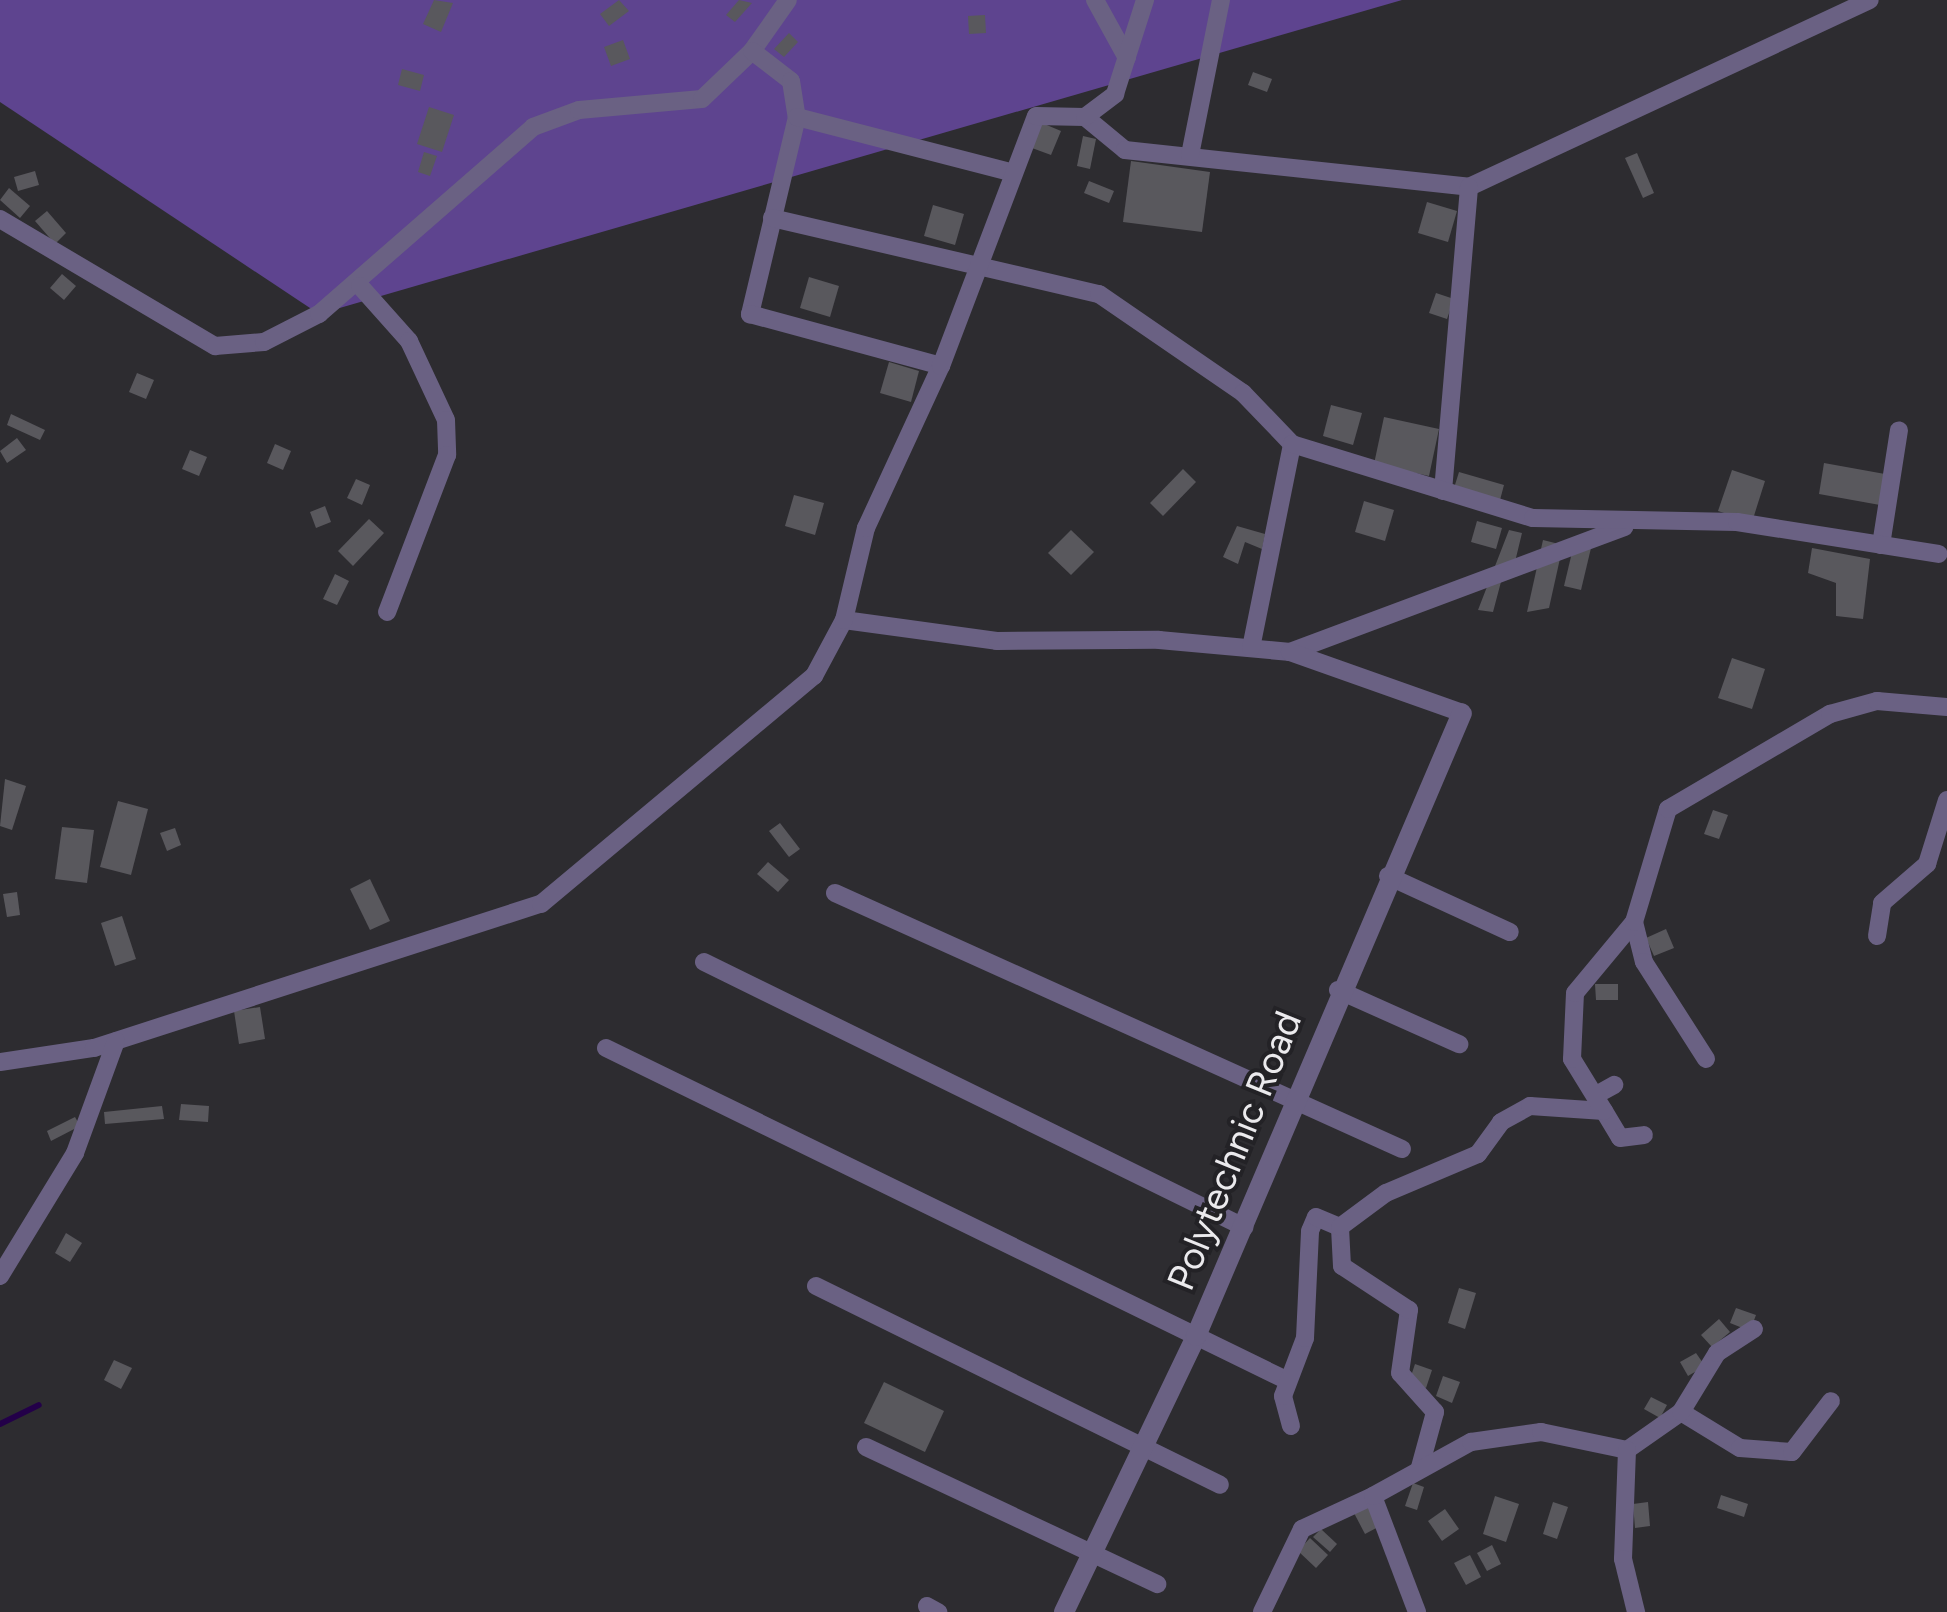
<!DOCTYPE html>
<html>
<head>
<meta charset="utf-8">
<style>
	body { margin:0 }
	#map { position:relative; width:1947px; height:1612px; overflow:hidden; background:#2d2c30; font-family:Figtree,sans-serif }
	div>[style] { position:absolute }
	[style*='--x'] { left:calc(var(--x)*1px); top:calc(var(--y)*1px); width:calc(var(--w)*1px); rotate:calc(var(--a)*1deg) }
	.forest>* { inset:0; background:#5e448f }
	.stream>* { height:6px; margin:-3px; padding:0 3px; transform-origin:3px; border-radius:3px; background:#230049 }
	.building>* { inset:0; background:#59585d }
	.minor>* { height:18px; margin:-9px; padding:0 9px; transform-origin:9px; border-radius:9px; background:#6a6183 }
	.tertiary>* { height:20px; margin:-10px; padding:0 10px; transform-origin:10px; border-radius:10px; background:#6a6183 }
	span { translate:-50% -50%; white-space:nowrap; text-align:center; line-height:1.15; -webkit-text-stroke:8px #232226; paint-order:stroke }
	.street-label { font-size:38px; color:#ebeaed }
</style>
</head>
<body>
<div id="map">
	<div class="forest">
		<div style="clip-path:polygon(0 0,1402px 0,319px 314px,0 102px)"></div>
	</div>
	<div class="stream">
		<div style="--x:0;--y:1424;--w:43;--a:-26"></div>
	</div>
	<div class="building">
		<div style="clip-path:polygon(434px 0,453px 3px,441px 32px,423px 24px)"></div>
		<div style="clip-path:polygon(619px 0,629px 11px,609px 26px,600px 14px)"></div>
		<div style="clip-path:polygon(739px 0,752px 3px,735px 22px,726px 15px)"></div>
		<div style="clip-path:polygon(985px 15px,986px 33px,969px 34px,968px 16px)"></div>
		<div style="clip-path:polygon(789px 33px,798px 42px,784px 57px,774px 49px)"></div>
		<div style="clip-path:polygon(623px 40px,630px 59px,611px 66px,604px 47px)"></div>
		<div style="clip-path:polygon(402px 69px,424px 75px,420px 91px,398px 85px)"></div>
		<div style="clip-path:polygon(1253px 72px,1272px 79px,1267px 92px,1248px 85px)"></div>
		<div style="clip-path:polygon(429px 107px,454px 115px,442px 152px,417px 144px)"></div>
		<div style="clip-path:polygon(1042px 123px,1061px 131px,1051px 155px,1032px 148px)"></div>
		<div style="clip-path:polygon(1083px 136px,1096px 139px,1090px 169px,1077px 166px)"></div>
		<div style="clip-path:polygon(424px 152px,437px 156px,430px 176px,418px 172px)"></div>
		<div style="clip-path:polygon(1637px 153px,1654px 193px,1643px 198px,1625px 158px)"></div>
		<div style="clip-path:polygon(1131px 161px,1210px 172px,1202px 232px,1123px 222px)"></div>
		<div style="clip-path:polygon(35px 171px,39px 185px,18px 191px,14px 177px)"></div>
		<div style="clip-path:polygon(1089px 181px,1114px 191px,1109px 203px,1084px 193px)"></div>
		<div style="clip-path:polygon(9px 188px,30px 206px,20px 218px,0 200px)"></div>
		<div style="clip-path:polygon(1427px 202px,1457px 211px,1448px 242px,1418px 233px)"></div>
		<div style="clip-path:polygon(933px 205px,964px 214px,955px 245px,924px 236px)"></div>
		<div style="clip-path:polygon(47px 211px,66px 233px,55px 244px,35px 221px)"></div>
		<div style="clip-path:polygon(62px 274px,76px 286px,64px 300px,50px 288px)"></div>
		<div style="clip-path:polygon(809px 277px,839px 286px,830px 317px,800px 308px)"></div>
		<div style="clip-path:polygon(1436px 293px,1454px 299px,1447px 319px,1429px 313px)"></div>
		<div style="clip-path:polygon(889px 362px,919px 371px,911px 402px,880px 393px)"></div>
		<div style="clip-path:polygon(137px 373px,154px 380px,146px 399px,129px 392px)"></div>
		<div style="clip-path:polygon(1331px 405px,1362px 413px,1353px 445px,1323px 436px)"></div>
		<div style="clip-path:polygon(11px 414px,45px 430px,40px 440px,7px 425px)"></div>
		<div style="clip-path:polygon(1384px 417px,1439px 429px,1429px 476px,1374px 464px)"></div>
		<div style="clip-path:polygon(17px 438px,26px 450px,7px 463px,0 451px)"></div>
		<div style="clip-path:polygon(275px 444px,291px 451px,283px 470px,267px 463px)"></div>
		<div style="clip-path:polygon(190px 450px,207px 457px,199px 476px,182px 469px)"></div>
		<div style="clip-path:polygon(1824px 463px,1885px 474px,1880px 505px,1819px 494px)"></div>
		<div style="clip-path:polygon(1183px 469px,1196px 482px,1163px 516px,1150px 503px)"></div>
		<div style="clip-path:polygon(1732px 470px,1765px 481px,1752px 522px,1718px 511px)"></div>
		<div style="clip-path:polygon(1459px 472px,1504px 485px,1500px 500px,1454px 488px)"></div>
		<div style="clip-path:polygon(356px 479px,370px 485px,362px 505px,347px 498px)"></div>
		<div style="clip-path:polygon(794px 495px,824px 503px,815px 535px,785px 526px)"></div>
		<div style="clip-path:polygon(1364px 501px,1394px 510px,1385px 541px,1355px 532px)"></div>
		<div style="clip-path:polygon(325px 506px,331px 522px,316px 528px,310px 512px)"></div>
		<div style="clip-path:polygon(369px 519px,384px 533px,353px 566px,338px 551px)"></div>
		<div style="clip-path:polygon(1477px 521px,1502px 528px,1496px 549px,1471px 542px)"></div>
		<div style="clip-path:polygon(1237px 526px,1265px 534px,1262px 549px,1245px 542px,1238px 564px,1223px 557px)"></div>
		<div style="clip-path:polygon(1071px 530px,1094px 552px,1071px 575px,1048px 553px)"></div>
		<div style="clip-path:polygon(1509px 530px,1522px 533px,1514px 566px,1506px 563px,1493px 612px,1478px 610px)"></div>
		<div style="clip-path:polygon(1543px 540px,1563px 545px,1549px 608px,1527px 612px)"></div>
		<div style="clip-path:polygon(1574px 544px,1591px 548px,1581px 590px,1564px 586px)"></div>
		<div style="clip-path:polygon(1812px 548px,1870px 559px,1863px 619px,1836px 616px,1836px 583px,1808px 573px)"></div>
		<div style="clip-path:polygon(335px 574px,349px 581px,337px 605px,323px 599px)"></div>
		<div style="clip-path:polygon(1732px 658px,1765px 669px,1752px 709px,1718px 698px)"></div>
		<div style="clip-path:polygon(5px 779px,26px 786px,12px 830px,0 826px)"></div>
		<div style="clip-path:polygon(118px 801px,148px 809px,131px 875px,100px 867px)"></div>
		<div style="clip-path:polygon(1713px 810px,1728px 815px,1719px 839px,1704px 834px)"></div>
		<div style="clip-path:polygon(780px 823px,800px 849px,789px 857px,769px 831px)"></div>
		<div style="clip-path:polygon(62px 827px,94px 830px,87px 883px,55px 879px)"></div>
		<div style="clip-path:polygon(175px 828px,181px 845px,167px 851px,160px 833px)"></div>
		<div style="clip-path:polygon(768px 862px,789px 880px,778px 892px,757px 874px)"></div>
		<div style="clip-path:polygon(370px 879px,390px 921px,370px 930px,350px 889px)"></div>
		<div style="clip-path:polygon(17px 892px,20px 915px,7px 917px,3px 894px)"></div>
		<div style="clip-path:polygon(122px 916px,136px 959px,115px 966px,101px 923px)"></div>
		<div style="clip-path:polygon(1666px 929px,1674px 948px,1654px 956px,1646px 938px)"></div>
		<div style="clip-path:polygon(1595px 984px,1618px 984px,1618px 1000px,1596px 1000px)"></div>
		<div style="clip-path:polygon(260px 1007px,265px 1039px,239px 1044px,234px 1011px)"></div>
		<div style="clip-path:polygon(181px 1104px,209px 1106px,208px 1122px,179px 1120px)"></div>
		<div style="clip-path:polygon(162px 1106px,164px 1119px,105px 1124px,104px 1112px)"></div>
		<div style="clip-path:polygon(75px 1117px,80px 1126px,51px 1141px,47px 1131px)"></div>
		<div style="clip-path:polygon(66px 1233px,82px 1243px,70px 1262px,55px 1253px)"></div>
		<div style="clip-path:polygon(1459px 1288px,1476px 1293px,1465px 1329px,1448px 1323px)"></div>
		<div style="clip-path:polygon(1736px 1308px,1756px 1315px,1750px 1331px,1730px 1323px)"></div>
		<div style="clip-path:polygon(1719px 1319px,1730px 1332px,1712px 1347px,1701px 1335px)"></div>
		<div style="clip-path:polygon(1696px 1353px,1705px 1366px,1688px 1376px,1680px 1362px)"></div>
		<div style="clip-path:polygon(114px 1360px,132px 1368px,121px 1389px,104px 1380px)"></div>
		<div style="clip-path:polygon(1415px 1364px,1432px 1370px,1426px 1388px,1409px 1382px)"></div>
		<div style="clip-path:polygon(1443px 1376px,1460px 1382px,1452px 1403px,1436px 1396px)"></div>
		<div style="clip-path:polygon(884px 1382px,944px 1411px,925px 1452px,864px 1423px)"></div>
		<div style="clip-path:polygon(1651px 1397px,1667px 1405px,1660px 1418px,1644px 1409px)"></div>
		<div style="clip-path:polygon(1413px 1483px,1424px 1487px,1417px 1510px,1405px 1506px)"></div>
		<div style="clip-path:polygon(1721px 1495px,1748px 1504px,1744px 1517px,1717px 1508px)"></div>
		<div style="clip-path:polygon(1495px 1496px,1519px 1504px,1506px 1542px,1483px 1534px)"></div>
		<div style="clip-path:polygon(1553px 1502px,1568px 1507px,1557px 1539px,1543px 1534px)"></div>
		<div style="clip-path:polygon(1648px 1502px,1650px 1526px,1635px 1528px,1633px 1504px)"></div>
		<div style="clip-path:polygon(1368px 1505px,1380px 1526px,1365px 1534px,1354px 1513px)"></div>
		<div style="clip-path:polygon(1445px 1509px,1459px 1529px,1442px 1541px,1428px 1521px)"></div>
		<div style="clip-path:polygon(1321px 1529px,1337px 1544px,1330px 1552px,1313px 1537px)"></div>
		<div style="clip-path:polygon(1310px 1538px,1328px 1555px,1316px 1568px,1298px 1551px)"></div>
		<div style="clip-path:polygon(1492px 1545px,1501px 1564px,1487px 1571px,1477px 1553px)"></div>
		<div style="clip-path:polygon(1470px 1555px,1481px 1577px,1466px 1585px,1454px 1563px)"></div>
	</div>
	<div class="minor">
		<div style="--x:1095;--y:0;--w:66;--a:61.1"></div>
		<div style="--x:752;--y:51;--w:62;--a:-54.8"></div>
		<div style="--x:797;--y:117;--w:203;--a:103.4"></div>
		<div style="--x:750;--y:314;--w:198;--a:15.2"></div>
		<div style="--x:1085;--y:117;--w:52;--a:39.5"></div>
		<div style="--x:1125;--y:150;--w:346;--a:6.1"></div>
		<div style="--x:1469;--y:187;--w:442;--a:-25"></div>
		<div style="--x:1190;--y:155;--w:158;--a:-78.7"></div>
		<div style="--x:772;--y:218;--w:336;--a:13.1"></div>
		<div style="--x:1099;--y:294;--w:175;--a:34.5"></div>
		<div style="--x:1243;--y:393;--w:71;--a:46.1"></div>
		<div style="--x:0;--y:219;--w:250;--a:30.6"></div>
		<div style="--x:215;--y:346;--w:49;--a:-4.7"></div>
		<div style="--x:264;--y:342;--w:62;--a:-27"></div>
		<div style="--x:319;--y:314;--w:284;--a:-41.1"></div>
		<div style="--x:533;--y:127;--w:49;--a:-20.3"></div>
		<div style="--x:579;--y:110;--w:123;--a:-5.1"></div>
		<div style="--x:702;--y:99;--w:69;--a:-43.8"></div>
		<div style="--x:752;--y:51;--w:49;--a:37.6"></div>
		<div style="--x:791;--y:81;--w:36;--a:81"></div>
		<div style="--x:797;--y:117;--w:224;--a:14.5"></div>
		<div style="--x:360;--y:286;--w:74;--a:48.3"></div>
		<div style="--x:409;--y:341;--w:87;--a:64.9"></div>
		<div style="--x:446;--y:420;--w:35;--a:88"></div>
		<div style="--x:447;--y:455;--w:168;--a:110.9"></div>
		<div style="--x:1443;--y:491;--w:305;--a:-85.1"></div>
		<div style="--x:1881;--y:545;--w:116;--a:-81.1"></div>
		<div style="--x:844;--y:620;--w:154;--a:7.8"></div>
		<div style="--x:997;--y:641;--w:162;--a:-0.4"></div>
		<div style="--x:1159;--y:640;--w:132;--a:5.2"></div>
		<div style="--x:1290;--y:652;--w:357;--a:-20.5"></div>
		<div style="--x:1251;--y:648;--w:208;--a:-78.6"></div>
		<div style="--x:1292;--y:444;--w:252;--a:17.1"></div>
		<div style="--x:1533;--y:518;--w:204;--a:1.1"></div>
		<div style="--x:1737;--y:522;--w:204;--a:9"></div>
		<div style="--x:1290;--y:652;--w:182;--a:19.5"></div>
		<div style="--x:1388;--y:876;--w:134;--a:24.7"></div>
		<div style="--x:835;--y:893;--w:622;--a:24.3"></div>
		<div style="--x:1634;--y:922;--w:41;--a:76"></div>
		<div style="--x:1644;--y:962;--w:115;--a:57.4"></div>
		<div style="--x:1877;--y:936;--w:33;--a:-81"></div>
		<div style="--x:1882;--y:903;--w:60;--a:-40.9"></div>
		<div style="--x:1927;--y:864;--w:67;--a:-72.6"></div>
		<div style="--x:704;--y:962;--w:602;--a:26.14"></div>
		<div style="--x:1338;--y:990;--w:133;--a:24.1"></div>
		<div style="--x:606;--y:1048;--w:752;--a:26.02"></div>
		<div style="--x:0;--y:1062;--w:95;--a:-8.5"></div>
		<div style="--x:94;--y:1048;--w:470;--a:-17.9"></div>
		<div style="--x:541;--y:904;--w:356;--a:-39.9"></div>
		<div style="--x:814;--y:676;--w:64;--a:-61.8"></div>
		<div style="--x:844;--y:620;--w:95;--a:-76.6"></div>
		<div style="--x:866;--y:528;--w:179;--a:-65.2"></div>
		<div style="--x:941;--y:366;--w:267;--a:-69.2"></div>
		<div style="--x:1036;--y:116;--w:49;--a:1.2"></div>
		<div style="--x:1085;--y:117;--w:38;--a:-37"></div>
		<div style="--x:1115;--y:94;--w:99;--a:-72.3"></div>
		<div style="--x:1596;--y:1095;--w:21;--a:-29"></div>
		<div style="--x:1604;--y:1111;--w:31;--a:59"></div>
		<div style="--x:1620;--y:1138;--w:24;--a:-7"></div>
		<div style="--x:0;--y:1276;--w:144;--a:-58.6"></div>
		<div style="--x:75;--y:1153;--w:119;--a:-69.9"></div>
		<div style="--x:816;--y:1286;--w:450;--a:26.2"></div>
		<div style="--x:1681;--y:1412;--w:69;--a:31.4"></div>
		<div style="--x:1740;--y:1448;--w:52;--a:4.4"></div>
		<div style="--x:1792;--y:1452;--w:64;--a:-52.6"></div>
		<div style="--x:1291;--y:1426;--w:31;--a:-105"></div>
		<div style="--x:1283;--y:1396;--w:62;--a:-69.2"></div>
		<div style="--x:1305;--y:1338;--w:107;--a:-87.3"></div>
		<div style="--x:1310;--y:1231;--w:15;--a:-67"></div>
		<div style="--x:1316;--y:1217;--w:26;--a:23"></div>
		<div style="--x:866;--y:1447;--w:322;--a:25.2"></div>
		<div style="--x:1627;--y:1450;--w:66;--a:-35.1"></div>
		<div style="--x:1681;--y:1412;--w:69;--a:-58.6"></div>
		<div style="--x:1717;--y:1353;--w:44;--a:-33"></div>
		<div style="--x:1420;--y:1467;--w:57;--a:-74.7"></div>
		<div style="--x:1435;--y:1412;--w:52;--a:-131.9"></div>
		<div style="--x:1400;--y:1373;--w:64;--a:-81.9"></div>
		<div style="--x:1409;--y:1310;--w:80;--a:-146.7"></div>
		<div style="--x:1342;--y:1266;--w:39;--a:-93"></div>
		<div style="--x:1340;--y:1227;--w:57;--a:-36.5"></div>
		<div style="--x:1386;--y:1193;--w:100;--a:-23"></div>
		<div style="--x:1478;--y:1154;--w:39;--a:-54"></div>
		<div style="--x:1501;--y:1122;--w:33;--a:-29"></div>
		<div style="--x:1530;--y:1106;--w:74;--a:3.9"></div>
		<div style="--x:1604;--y:1111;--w:61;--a:-121.6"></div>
		<div style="--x:1572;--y:1059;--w:66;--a:-87.4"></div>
		<div style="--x:1575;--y:993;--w:92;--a:-50.3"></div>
		<div style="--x:1634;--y:922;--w:118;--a:-73.3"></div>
		<div style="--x:1668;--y:809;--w:188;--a:-30.4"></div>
		<div style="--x:1830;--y:714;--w:49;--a:-15.5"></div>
		<div style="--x:1877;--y:701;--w:70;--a:4.9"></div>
		<div style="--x:927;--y:1606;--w:13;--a:29"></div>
		<div style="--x:1262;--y:1612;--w:92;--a:-64.3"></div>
		<div style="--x:1302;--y:1529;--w:78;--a:-24.9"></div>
		<div style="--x:1417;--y:1612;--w:124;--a:-110.8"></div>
		<div style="--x:1373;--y:1496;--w:112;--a:-28.9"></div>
		<div style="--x:1471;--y:1442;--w:71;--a:-8.1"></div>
		<div style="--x:1541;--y:1432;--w:88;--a:11.8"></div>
		<div style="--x:1627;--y:1450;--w:109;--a:92.1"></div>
		<div style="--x:1623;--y:1559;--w:55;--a:76.2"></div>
	</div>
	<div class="tertiary">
		<div style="--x:1064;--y:1612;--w:306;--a:-64.4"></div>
		<div style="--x:1196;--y:1336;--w:677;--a:-66.88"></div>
	</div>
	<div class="street-label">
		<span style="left:1235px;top:1151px;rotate:-68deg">Polytechnic Road</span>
	</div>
</div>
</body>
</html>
